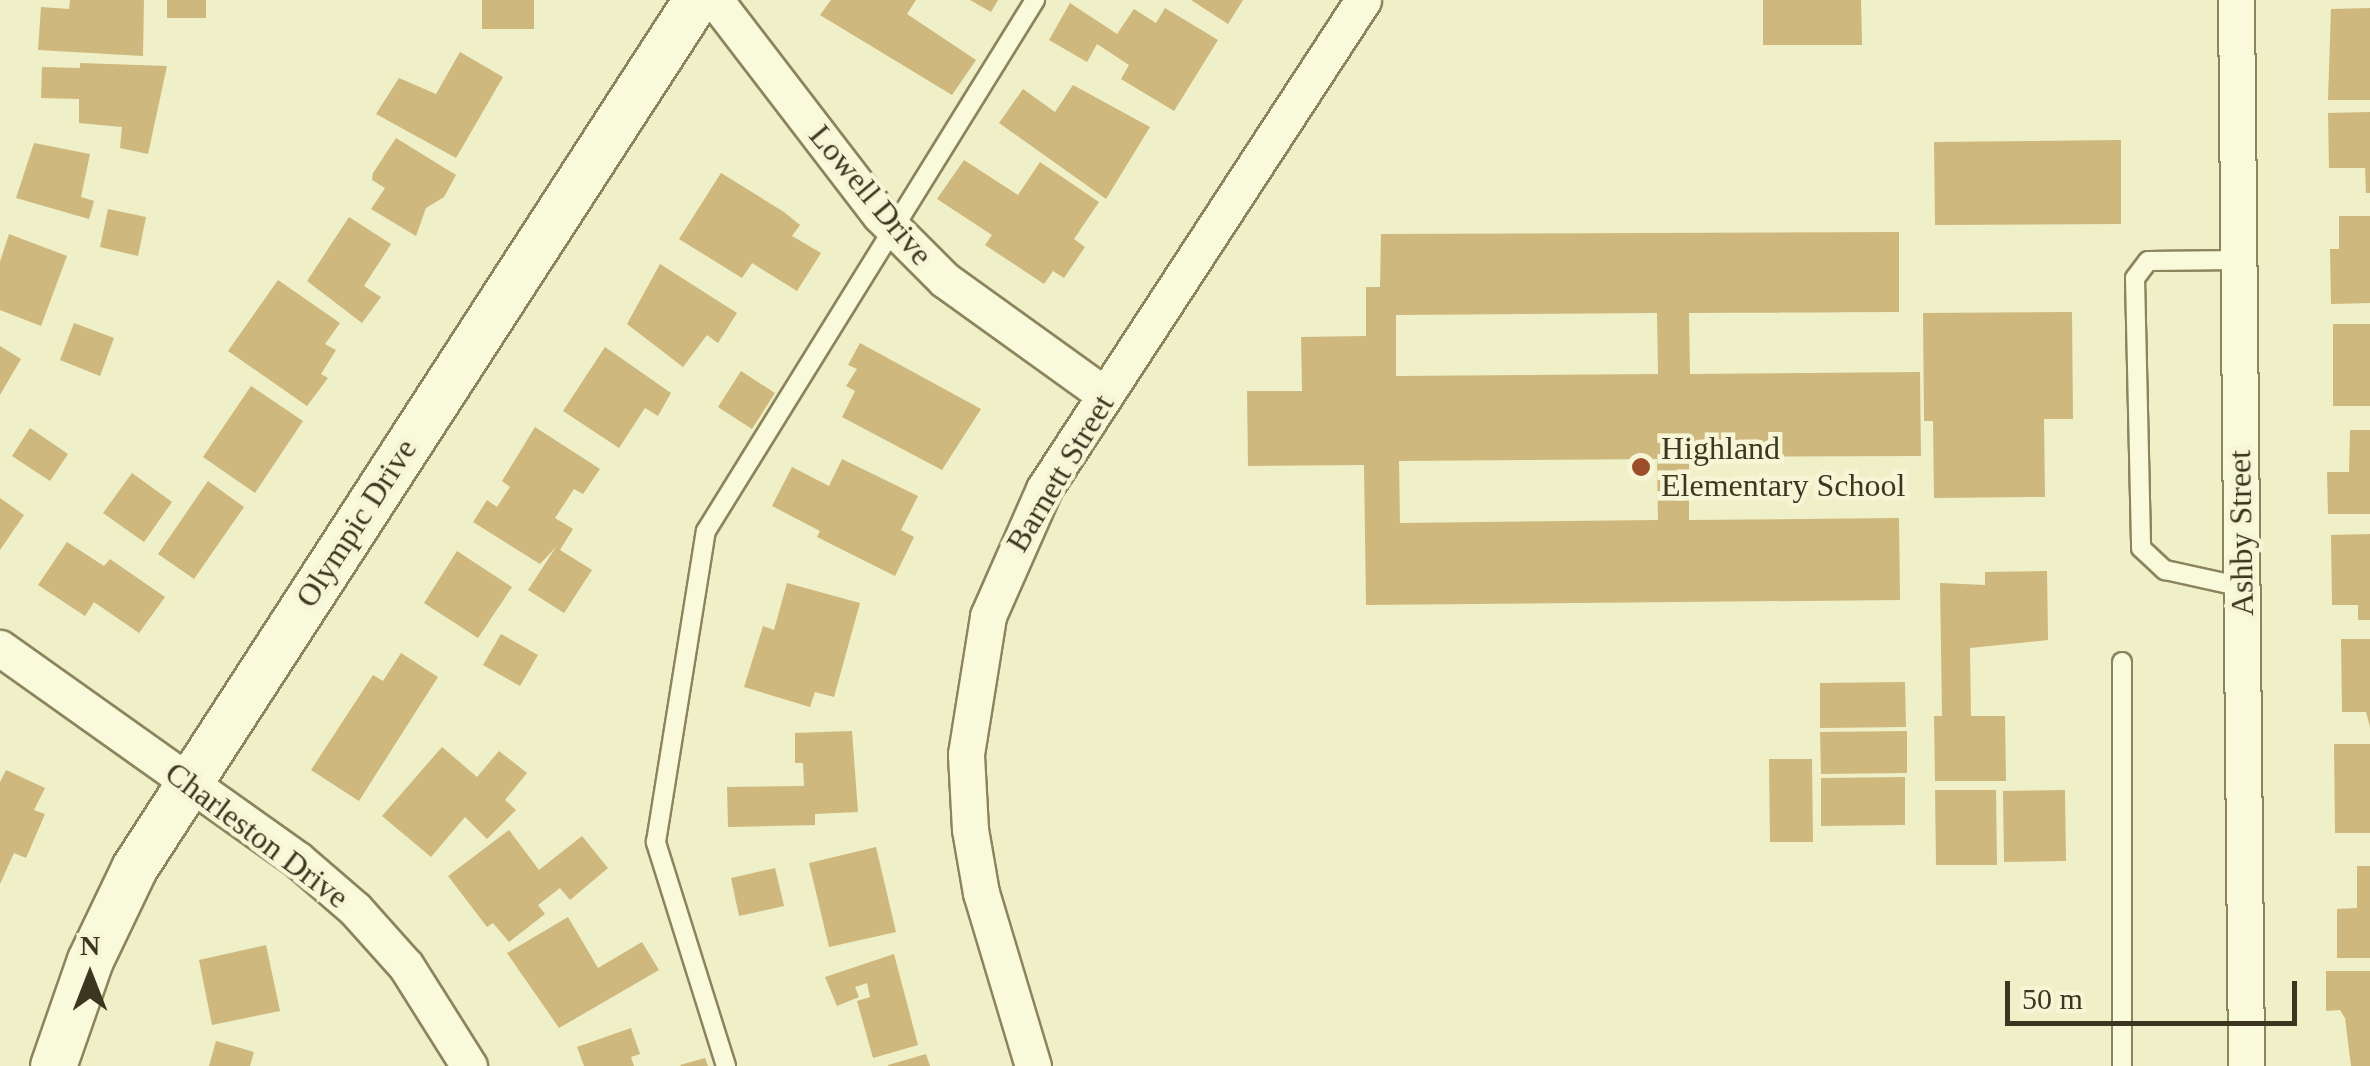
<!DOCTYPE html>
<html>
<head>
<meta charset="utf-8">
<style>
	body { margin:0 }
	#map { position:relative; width:2370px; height:1066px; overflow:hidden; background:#efefc8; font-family:"Times New Roman",serif }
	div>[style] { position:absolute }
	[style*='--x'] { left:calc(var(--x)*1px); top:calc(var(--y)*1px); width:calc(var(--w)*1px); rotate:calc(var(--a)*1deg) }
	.building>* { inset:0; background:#ceb87d }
	.roads { filter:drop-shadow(2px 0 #8c845c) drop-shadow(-2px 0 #8c845c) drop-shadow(0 2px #8c845c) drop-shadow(0 -2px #8c845c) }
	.service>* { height:18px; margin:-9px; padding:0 9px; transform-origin:9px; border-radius:9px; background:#f9f9db }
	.minor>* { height:35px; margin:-17.5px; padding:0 17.5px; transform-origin:17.5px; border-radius:17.5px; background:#f9f9db }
	.tertiary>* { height:45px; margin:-22.5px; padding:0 22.5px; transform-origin:22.5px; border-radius:22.5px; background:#f9f9db }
	.dots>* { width:28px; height:28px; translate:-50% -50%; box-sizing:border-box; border:5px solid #f6f6d7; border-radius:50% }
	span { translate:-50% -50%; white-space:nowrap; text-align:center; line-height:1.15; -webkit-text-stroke:9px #f6f6d7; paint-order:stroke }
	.street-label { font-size:32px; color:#3c3620 }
	.poi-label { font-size:32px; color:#3c3620 }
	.left { translate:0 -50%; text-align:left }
	.north { position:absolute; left:40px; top:926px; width:100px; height:100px; -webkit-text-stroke:8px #f6f6d7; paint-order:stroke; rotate:0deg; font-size:28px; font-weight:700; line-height:40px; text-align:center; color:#3c3620 }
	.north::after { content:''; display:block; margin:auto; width:35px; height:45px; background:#3c3620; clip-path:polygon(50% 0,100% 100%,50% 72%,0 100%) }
	.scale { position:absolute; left:2005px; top:981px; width:292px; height:45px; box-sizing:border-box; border:5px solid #3c3620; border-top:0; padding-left:12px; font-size:30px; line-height:35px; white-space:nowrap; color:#3c3620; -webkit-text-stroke:8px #f6f6d7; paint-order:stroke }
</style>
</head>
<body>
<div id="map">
	<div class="building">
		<div style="clip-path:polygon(70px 0,144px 0,143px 56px,38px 50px,41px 7px,69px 9px)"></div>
		<div style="clip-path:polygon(167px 0,206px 0,206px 18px,167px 18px)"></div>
		<div style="clip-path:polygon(482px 0,534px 0,534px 29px,482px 29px)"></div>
		<div style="clip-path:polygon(831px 0,916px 0,907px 14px,976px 60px,952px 95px,820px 15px)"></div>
		<div style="clip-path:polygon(970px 0,998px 0,991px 12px)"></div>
		<div style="clip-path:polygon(1191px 0,1243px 0,1228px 24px)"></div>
		<div style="clip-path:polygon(1763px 0,1861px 0,1862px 45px,1763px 45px)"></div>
		<div style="clip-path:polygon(1070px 3px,1117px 34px,1134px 9px,1156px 23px,1165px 8px,1218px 40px,1174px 111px,1121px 79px,1129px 65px,1097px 44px,1087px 62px,1049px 40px)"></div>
		<div style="clip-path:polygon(2370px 8px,2370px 100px,2328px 100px,2331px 9px)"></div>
		<div style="clip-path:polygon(460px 52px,503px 77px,456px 158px,376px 114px,399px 78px,436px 94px)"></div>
		<div style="clip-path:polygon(80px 63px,167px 66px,148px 154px,120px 148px,122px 127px,79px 123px,79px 99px,41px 98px,42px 67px,80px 68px)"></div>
		<div style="clip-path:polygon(1073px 85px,1150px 127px,1106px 199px,999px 123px,1023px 89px,1055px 112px)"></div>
		<div style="clip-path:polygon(2370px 112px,2370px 193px,2366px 193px,2365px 168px,2329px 168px,2328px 113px)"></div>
		<div style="clip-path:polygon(396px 138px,456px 175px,444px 197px,426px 208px,416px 236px,371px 209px,385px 188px,372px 180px,373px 173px)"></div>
		<div style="clip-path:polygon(2121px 140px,2121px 224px,1935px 225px,1934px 142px)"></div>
		<div style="clip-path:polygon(34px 143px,90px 154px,81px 197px,94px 201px,89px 219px,16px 198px)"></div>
		<div style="clip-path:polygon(964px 160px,1018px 195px,1040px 162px,1099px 202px,1074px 239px,1085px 247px,1064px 278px,1053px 271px,1044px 284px,985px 245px,992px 235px,937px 199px)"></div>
		<div style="clip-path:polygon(721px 173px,784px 212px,800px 225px,792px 236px,821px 253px,797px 291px,752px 263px,742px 278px,679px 239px)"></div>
		<div style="clip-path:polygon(108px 209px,146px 217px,138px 256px,100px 247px)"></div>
		<div style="clip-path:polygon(2339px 216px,2370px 216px,2370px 303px,2331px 304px,2330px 249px,2339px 249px)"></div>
		<div style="clip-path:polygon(349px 217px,391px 244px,364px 286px,381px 297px,362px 323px,307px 281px)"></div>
		<div style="clip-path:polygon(evenodd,1899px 232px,1899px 312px,1689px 313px,1690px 374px,1920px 372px,1921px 456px,1689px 457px,1689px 520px,1899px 518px,1900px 600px,1366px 605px,1364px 465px,1248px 466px,1247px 391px,1302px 391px,1301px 337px,1366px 336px,1366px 287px,1380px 287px,1381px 234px,1899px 232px,1657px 313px,1658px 374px,1396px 376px,1396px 315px,1657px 313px,1899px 232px,1657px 459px,1658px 520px,1400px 523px,1399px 461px,1657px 459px)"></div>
		<div style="clip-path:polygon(9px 234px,67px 256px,41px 326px,0 310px,0 262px)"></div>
		<div style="clip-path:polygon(660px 264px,737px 313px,718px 343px,707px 335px,683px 367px,627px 324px)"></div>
		<div style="clip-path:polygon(278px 280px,340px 323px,325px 344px,336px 350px,321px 374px,328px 378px,307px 406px,228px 351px)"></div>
		<div style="clip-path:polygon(2072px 312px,2073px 419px,2044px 419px,2045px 497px,1934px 498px,1933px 421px,1924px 421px,1923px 313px)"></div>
		<div style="clip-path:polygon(74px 323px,114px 338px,100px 376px,60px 360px)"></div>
		<div style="clip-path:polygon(2333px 324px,2370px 324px,2370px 406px,2333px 406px)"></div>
		<div style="clip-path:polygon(860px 343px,981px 409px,942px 470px,842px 417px,855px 391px,846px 386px,857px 369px,848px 365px)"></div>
		<div style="clip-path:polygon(0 346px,21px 359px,0 395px)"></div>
		<div style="clip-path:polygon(605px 347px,671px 393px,658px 416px,645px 408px,619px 448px,563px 411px)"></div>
		<div style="clip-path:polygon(741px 371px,775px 393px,752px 429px,718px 407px)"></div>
		<div style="clip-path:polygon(251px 386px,303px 421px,255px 493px,203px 457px)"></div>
		<div style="clip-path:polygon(535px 427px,600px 469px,583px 494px,574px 489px,555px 518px,573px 529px,560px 550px,592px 570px,564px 613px,528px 590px,556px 547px,540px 564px,473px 522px,487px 500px,497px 507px,510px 487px,502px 481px)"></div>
		<div style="clip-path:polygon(30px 428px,68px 454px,50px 481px,12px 456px)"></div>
		<div style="clip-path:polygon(2350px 430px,2370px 430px,2370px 514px,2328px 514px,2327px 472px,2349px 472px)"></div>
		<div style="clip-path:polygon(842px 459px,918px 496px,901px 530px,914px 537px,895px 576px,817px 537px,820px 531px,772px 506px,792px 467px,829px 486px)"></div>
		<div style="clip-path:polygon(132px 473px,172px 502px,144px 542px,103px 513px)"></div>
		<div style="clip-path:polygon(208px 481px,244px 507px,194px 579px,158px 554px)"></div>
		<div style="clip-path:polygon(0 498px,24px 515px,0 550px)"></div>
		<div style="clip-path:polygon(2370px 534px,2370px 620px,2358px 620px,2358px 605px,2332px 605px,2331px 535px)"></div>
		<div style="clip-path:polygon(67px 542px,104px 566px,110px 559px,165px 597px,139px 633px,94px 602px,85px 616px,38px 585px)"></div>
		<div style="clip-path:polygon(457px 551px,512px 587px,478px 638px,424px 603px)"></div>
		<div style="clip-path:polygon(2047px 571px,2048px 640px,1970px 648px,1971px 716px,2005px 716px,2006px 781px,1935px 781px,1934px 716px,1942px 716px,1940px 583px,1985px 585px,1985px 572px)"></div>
		<div style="clip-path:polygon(787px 583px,860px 603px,834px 697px,815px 692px,810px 707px,744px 687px,763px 626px,774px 630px)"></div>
		<div style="clip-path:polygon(501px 634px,538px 655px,520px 686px,483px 665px)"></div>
		<div style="clip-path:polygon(2341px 639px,2370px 639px,2370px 727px,2366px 712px,2342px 712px)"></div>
		<div style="clip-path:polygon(401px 653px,438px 677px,359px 801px,311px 770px,373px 675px,383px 681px)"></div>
		<div style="clip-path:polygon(1905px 682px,1906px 727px,1820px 728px,1820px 683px)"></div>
		<div style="clip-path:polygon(852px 731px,858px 812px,815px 814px,815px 825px,728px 827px,727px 787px,804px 786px,803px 763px,795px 763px,795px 733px)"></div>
		<div style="clip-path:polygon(1907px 731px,1907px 773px,1821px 774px,1820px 732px)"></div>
		<div style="clip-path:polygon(2334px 744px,2370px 744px,2370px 833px,2335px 833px)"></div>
		<div style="clip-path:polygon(442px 747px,477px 777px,499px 751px,527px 773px,505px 800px,516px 810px,487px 839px,465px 817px,431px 857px,382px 816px)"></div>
		<div style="clip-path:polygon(1769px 759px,1812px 759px,1813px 842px,1770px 842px)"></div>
		<div style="clip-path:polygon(6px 770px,45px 788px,34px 810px,45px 814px,26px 858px,14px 853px,0 884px,0 782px)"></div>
		<div style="clip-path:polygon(1905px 777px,1905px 825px,1821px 826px,1821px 778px)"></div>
		<div style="clip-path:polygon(1935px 790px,1996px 790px,1997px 865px,1936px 865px)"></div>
		<div style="clip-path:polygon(2065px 790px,2066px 861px,2004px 862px,2003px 791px)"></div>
		<div style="clip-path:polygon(509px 830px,539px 870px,582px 836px,608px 868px,570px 900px,560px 888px,538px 905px,545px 914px,509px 942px,493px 923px,487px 927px,448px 876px)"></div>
		<div style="clip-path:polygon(876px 847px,896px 932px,829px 947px,809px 863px)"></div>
		<div style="clip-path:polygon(2357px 866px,2370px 866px,2370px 958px,2337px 958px,2337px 909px,2357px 908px)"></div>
		<div style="clip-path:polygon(775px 868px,784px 906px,739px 916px,731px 878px)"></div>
		<div style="clip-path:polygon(568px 917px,598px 968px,642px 942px,659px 970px,559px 1028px,507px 953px)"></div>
		<div style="clip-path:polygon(266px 945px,280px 1011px,212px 1025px,199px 960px)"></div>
		<div style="clip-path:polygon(894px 954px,918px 1045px,873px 1058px,857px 1001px,870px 997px,867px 983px,855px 987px,859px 997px,837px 1006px,825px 977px)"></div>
		<div style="clip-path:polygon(2326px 971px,2370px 971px,2370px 1066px,2351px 1066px,2345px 1018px,2340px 1010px,2326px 1011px)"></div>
		<div style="clip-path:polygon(631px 1028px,640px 1054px,631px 1057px,634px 1066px,584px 1066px,577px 1047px)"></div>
		<div style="clip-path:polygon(216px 1041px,254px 1052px,250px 1066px,209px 1066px)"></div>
		<div style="clip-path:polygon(926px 1054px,930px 1066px,888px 1066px,888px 1065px)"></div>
		<div style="clip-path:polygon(705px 1058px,708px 1066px,681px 1066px,680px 1065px)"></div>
	</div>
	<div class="roads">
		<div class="service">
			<div style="--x:2239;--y:260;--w:91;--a:179.4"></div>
			<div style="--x:2148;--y:261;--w:21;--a:127"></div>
			<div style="--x:2135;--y:278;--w:270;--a:88.7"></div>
			<div style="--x:2141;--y:548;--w:33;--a:43"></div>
			<div style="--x:2165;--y:570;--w:79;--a:12.4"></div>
			<div style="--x:2122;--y:662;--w:404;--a:90"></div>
			<div style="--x:726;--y:1066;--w:235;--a:-107.4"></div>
			<div style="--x:656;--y:842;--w:315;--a:-80.9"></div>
			<div style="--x:706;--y:531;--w:625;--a:-58.22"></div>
		</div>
		<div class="minor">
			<div style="--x:715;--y:0;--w:271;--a:52.5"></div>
			<div style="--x:880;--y:215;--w:92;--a:45"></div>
			<div style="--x:945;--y:280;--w:197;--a:35.7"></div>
			<div style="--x:2236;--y:0;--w:1066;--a:89.46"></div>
			<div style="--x:0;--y:648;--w:364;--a:35.4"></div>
			<div style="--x:297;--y:859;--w:77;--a:40.8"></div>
			<div style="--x:355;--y:909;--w:76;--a:48.2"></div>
			<div style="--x:406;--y:966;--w:118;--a:57.8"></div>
			<div style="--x:1033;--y:1066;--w:181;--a:-106.7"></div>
			<div style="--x:981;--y:893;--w:65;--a:-99.8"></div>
			<div style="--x:970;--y:829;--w:75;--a:-93.1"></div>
			<div style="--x:966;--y:754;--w:140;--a:-80.9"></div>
			<div style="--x:988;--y:616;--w:139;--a:-66.2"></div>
			<div style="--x:1044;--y:489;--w:584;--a:-56.88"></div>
		</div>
		<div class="tertiary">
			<div style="--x:53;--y:1066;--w:112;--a:-70.8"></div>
			<div style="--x:90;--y:960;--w:102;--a:-64.4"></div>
			<div style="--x:134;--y:868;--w:1034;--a:-57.08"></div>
		</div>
	</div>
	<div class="dots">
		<div style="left:1641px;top:467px;background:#9c4e2b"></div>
	</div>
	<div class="street-label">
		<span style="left:871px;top:195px;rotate:50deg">Lowell Drive</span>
		<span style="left:1060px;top:473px;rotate:-59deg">Barnett Street</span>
		<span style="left:356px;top:523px;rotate:-57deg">Olympic Drive</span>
		<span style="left:2241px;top:533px;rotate:-91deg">Ashby Street</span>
		<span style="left:257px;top:835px;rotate:37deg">Charleston Drive</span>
	</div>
	<div class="poi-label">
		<span class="left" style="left:1661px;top:467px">Highland<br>Elementary School</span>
	</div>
	<div class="north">N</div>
	<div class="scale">50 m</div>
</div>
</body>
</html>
